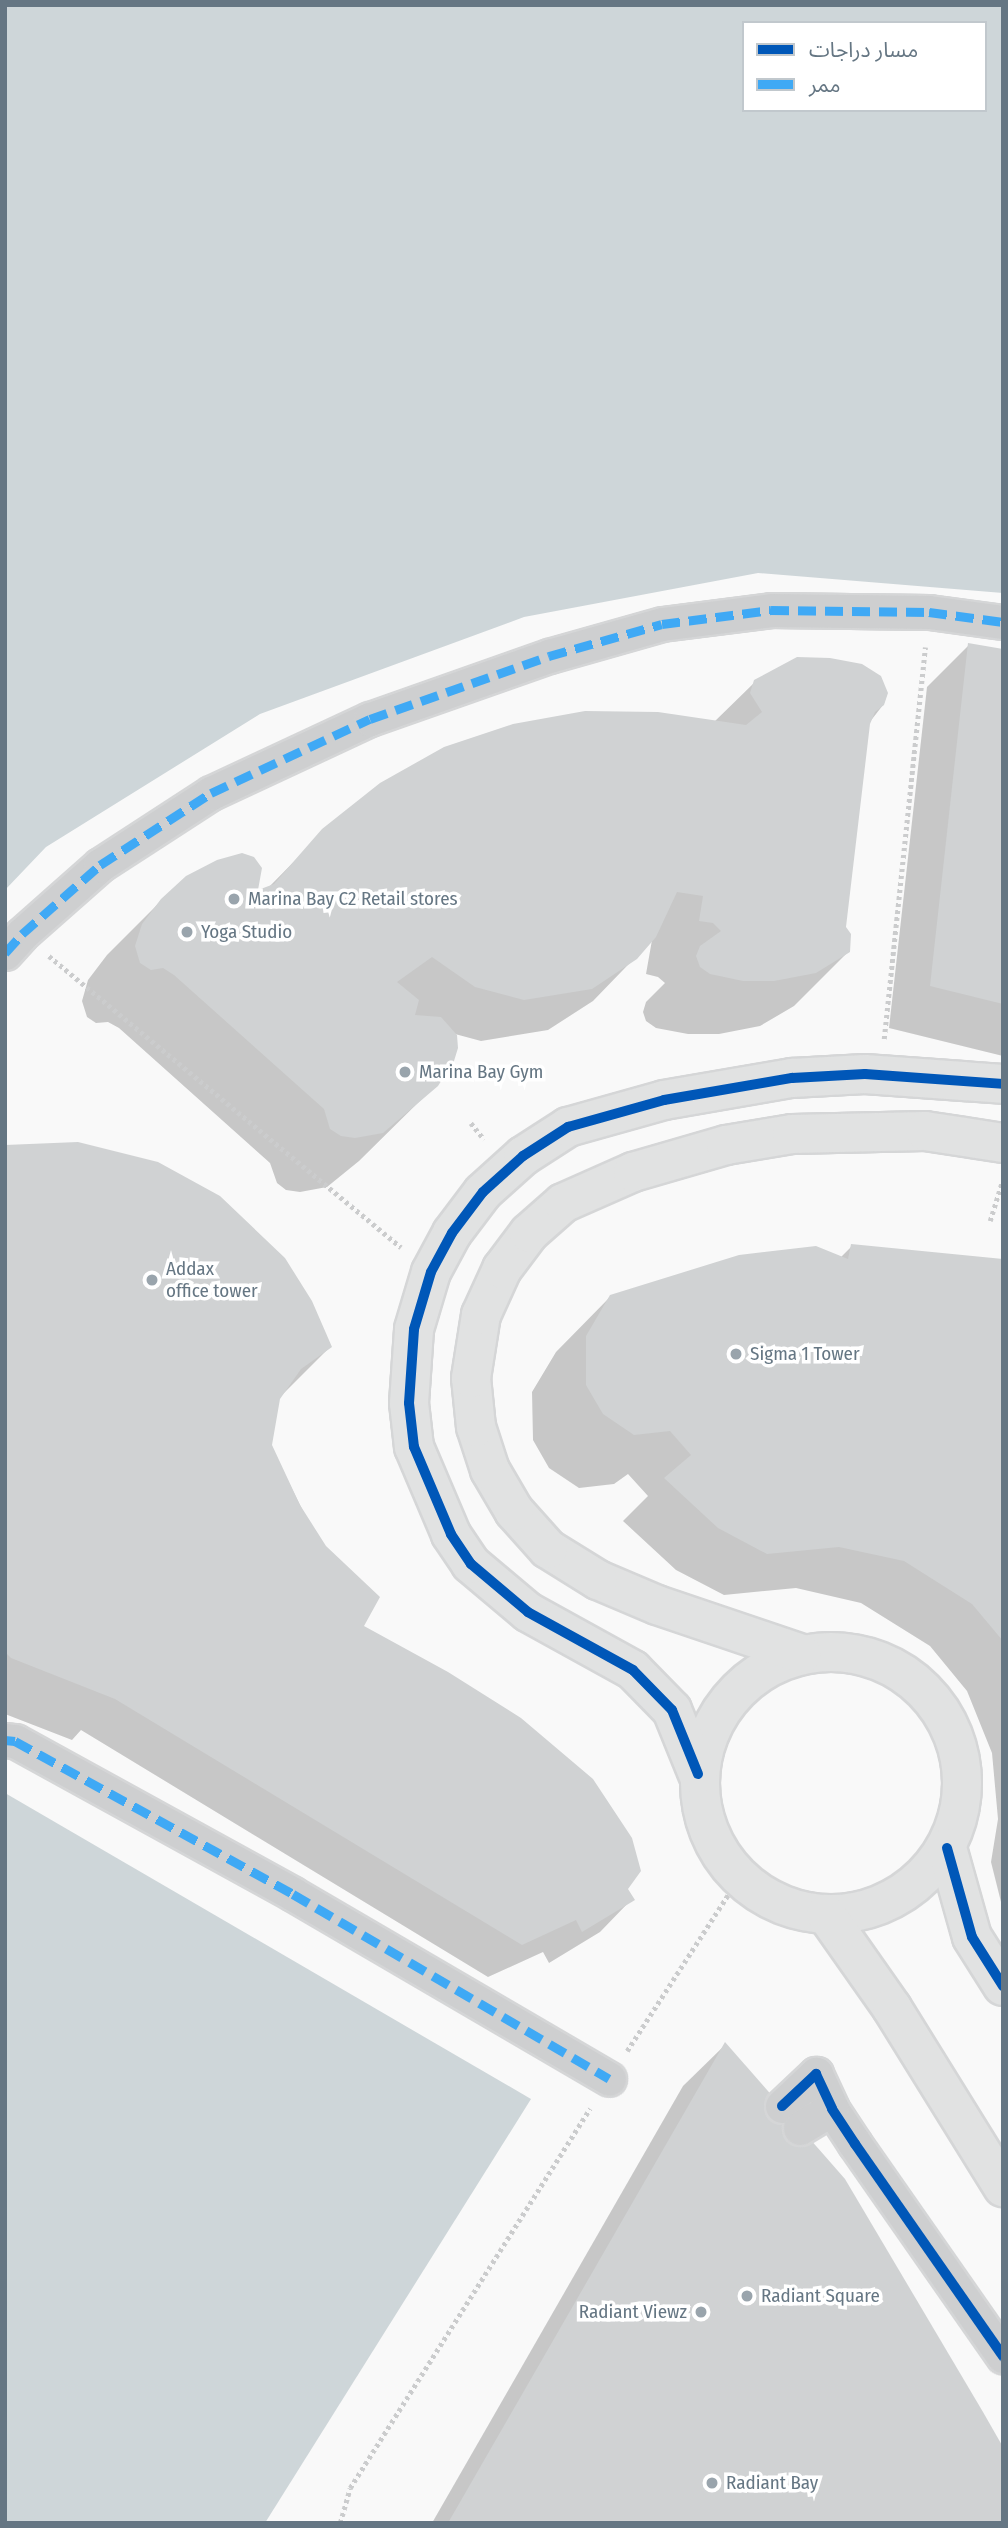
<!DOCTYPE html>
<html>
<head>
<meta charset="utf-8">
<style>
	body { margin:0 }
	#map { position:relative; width:1008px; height:2528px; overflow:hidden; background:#f9f9f9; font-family:"Fira Sans Condensed","Noto Sans Arabic",sans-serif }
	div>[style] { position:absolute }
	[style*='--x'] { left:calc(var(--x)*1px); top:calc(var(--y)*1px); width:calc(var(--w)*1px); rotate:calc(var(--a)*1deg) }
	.water>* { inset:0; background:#ced6d9 }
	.shadow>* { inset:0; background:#0003 }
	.building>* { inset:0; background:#d0d2d3 }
	.path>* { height:4.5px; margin-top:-2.25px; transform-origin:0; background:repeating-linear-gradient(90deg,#cbcccd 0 3.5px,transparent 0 7px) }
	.roads { filter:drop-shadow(2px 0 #d5d6d7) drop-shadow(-2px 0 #d5d6d7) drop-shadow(0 2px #d5d6d7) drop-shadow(0 -2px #d5d6d7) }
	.street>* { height:33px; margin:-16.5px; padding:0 16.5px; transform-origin:16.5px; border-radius:16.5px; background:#cecfd0 }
	.secondary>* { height:38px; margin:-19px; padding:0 19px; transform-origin:19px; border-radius:19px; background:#e1e2e2 }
	.secondary>.ring { margin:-19px; padding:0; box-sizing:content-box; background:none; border:38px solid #e1e2e2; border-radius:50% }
	.quiet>* { height:9px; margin-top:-4.5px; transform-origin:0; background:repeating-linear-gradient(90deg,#3fa9f5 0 18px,transparent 0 27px) }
	.cycleway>* { height:10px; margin:-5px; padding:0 5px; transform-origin:5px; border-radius:5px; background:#0057b8 }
	.dots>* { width:19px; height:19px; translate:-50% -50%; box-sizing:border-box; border:4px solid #fff; border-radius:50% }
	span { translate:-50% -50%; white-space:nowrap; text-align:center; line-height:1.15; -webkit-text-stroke:7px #fff; paint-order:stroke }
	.poi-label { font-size:19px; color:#657683 }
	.left { translate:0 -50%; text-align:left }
	.right { translate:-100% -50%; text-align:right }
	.frame { position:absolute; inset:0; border:7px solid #657683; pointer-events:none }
	.legend { position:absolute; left:742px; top:21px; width:245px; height:91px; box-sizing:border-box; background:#fff; border:2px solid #c1c8cd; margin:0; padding:9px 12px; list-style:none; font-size:21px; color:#657683 }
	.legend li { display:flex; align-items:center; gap:14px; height:35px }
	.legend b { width:35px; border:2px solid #c1c8cd }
</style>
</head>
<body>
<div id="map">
	<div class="water">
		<div style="clip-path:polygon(evenodd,5px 5px,1003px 5px,1003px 593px,758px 573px,524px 617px,260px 714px,46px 847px,5px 890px,5px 5px,744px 23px,985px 23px,985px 110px,744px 110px,744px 23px)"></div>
		<div style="clip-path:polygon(5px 1793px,531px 2099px,265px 2523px,5px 2523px)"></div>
	</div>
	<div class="shadow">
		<div style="clip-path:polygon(969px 645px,1003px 651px,1003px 1056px,889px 1028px,927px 687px)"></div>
		<div style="clip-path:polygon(755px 682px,883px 705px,869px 723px,844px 927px,848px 952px,794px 1006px,760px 1026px,719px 1034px,688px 1034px,656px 1028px,646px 1021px,643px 1012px,646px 1002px,665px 983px,658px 977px,646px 974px,652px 940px,593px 1001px,548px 1030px,481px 1041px,455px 1034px,436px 1085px,359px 1161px,327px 1187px,300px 1192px,286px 1190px,277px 1183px,270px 1163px,119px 1028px,108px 1022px,96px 1023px,87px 1017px,82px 1001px,88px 980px,107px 955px,162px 900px,256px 892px,268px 888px,324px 831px,713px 723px)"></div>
		<div style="clip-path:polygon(5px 1147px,330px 1347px,279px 1398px,270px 1445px,361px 1627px,626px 1889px,632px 1899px,600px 1932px,549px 1963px,543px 1952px,488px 1977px,81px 1730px,72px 1740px,5px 1714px)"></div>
		<div style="clip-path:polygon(852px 1246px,1003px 1260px,1003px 1910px,991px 1862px,998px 1819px,992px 1753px,967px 1691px,930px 1646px,861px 1603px,796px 1588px,724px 1595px,676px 1570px,623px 1521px,648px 1496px,628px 1474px,614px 1484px,579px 1488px,549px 1468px,533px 1440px,532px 1392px,556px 1352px,610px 1297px,839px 1259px)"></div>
		<div style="clip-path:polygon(725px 2045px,1003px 2523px,432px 2523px,683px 2086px)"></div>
	</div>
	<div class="building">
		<div style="clip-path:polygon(968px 643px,1003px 649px,1003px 1004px,930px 986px)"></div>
		<div style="clip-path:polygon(797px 657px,830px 658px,862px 664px,881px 676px,888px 693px,884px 705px,875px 712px,870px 724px,846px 927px,851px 934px,850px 952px,816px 973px,774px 981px,743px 981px,710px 974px,700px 967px,696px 956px,700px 946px,721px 931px,713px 923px,699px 921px,703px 896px,677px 892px,656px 937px,637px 959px,592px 989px,524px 1000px,475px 987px,432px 957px,397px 982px,419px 1000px,415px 1015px,441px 1017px,457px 1035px,458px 1048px,454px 1061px,438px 1086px,383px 1133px,355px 1138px,341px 1136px,330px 1129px,324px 1109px,174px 975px,163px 968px,151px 970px,140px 963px,135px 946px,142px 924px,161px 899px,186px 876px,217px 860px,242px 853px,254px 857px,262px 868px,258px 890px,274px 884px,322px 829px,380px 783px,444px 747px,513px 724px,585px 711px,658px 712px,746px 725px,762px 712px,750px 693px,754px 680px)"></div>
		<div style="clip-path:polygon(78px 1142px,158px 1162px,220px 1196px,285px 1258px,312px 1301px,332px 1347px,301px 1369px,280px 1399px,272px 1445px,300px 1505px,326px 1546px,380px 1597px,364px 1626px,448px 1672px,521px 1718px,593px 1779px,632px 1838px,641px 1871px,628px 1889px,635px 1900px,582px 1932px,576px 1920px,522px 1945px,115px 1699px,11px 1658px,5px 1652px,5px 1145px)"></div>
		<div style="clip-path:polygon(851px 1244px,1003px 1259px,1003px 1641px,972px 1604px,904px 1561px,839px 1547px,767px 1554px,718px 1528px,664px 1478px,691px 1455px,670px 1431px,634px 1435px,603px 1414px,586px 1385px,586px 1336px,610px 1295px,739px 1255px,816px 1246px,848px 1259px)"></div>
		<div style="clip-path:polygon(725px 2042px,845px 2179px,983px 2412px,1003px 2447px,1003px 2523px,448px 2523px)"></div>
	</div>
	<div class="path">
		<div style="--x:49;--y:956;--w:457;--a:39.6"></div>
		<div style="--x:884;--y:1039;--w:394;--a:-84"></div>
		<div style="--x:471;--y:1123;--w:21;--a:51"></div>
		<div style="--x:990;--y:1221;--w:41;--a:-72.9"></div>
		<div style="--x:627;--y:2051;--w:206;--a:-57.1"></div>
		<div style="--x:340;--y:2523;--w:36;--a:-74"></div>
		<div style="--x:350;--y:2488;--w:449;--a:-57.7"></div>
	</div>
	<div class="roads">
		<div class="street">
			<div style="--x:5;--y:953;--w:25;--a:-48"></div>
			<div style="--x:22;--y:934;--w:104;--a:-41.5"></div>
			<div style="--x:100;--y:865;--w:132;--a:-33"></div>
			<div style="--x:211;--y:793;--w:175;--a:-25"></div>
			<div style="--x:370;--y:719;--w:190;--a:-19.4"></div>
			<div style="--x:549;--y:656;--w:117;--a:-15.8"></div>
			<div style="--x:662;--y:624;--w:110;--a:-7.3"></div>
			<div style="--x:771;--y:610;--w:158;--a:0.7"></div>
			<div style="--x:929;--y:612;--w:75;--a:7.7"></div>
			<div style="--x:5;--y:1740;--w:10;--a:6"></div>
			<div style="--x:15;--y:1741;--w:317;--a:28.8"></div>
			<div style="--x:293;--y:1894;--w:366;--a:30.3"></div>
			<div style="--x:782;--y:2106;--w:47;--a:-43.3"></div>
			<div style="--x:816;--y:2074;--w:38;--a:65"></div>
			<div style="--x:832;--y:2109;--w:42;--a:56.7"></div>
			<div style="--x:855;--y:2144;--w:259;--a:55.1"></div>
			<div style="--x:800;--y:2128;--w:37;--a:-31"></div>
		</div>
		<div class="secondary">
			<div class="ring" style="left:700px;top:1652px;width:224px;height:224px"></div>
			<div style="--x:802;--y:1654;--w:153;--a:-161.3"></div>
			<div style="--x:657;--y:1605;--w:64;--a:-157"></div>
			<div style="--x:598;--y:1580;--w:59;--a:-148.2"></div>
			<div style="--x:548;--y:1549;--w:51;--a:-131.8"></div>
			<div style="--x:514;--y:1511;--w:48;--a:-120.3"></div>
			<div style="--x:490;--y:1470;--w:45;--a:-108"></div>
			<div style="--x:476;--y:1427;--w:49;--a:-95.8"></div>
			<div style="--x:471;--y:1378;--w:64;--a:-81"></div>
			<div style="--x:481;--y:1315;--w:51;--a:-65.5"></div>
			<div style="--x:502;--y:1269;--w:45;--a:-53.1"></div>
			<div style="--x:529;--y:1233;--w:45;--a:-41.4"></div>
			<div style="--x:563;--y:1203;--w:77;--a:-23.9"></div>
			<div style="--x:633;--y:1172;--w:97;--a:-16.2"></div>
			<div style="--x:726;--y:1145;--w:67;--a:-9.5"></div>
			<div style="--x:792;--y:1134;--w:133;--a:-1.3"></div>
			<div style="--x:925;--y:1131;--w:79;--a:8.7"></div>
			<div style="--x:698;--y:1774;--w:69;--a:-112.1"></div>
			<div style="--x:672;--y:1710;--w:56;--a:-134.3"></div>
			<div style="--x:633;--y:1670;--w:120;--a:-151.1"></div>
			<div style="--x:528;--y:1612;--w:75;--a:-139.9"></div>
			<div style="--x:471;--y:1564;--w:36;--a:-124"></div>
			<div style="--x:451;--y:1534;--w:95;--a:-113"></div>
			<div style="--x:414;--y:1447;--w:44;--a:-96.5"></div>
			<div style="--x:409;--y:1403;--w:74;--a:-86.1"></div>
			<div style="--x:414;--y:1329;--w:59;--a:-73.4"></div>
			<div style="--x:431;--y:1272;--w:44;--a:-61.7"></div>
			<div style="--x:452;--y:1233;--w:51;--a:-52.9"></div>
			<div style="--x:483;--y:1192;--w:54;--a:-42"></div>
			<div style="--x:523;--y:1156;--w:54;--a:-32.8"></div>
			<div style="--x:568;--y:1127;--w:100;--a:-15.7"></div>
			<div style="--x:664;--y:1100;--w:130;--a:-9.8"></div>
			<div style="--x:792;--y:1078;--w:73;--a:-3.1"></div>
			<div style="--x:865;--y:1074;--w:138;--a:4.1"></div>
			<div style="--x:947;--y:1848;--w:92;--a:74.3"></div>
			<div style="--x:972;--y:1937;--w:58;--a:57.7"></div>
			<div style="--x:826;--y:1914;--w:115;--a:54.9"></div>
			<div style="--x:892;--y:2008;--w:211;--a:58.2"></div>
		</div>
	</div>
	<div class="quiet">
		<div style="--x:5;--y:953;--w:25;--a:-48"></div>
		<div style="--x:22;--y:934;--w:104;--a:-41.5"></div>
		<div style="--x:100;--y:865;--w:132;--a:-33"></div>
		<div style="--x:211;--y:793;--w:175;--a:-25"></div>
		<div style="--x:370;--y:719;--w:190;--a:-19.4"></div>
		<div style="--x:549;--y:656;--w:117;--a:-15.8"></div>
		<div style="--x:662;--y:624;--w:110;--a:-7.3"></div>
		<div style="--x:771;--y:610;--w:158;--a:0.7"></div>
		<div style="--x:929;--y:612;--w:75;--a:7.7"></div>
		<div style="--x:5;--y:1740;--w:10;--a:6"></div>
		<div style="--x:15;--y:1741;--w:317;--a:28.8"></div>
		<div style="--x:293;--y:1894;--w:366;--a:30.3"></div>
	</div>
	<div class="cycleway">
		<div style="--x:698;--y:1774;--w:69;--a:-112.1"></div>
		<div style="--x:672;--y:1710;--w:56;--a:-134.3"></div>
		<div style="--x:633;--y:1670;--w:120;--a:-151.1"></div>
		<div style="--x:528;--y:1612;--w:75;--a:-139.9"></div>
		<div style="--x:471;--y:1564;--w:36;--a:-124"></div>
		<div style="--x:451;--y:1534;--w:95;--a:-113"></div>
		<div style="--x:414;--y:1447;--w:44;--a:-96.5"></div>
		<div style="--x:409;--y:1403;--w:74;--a:-86.1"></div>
		<div style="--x:414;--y:1329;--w:59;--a:-73.4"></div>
		<div style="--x:431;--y:1272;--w:44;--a:-61.7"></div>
		<div style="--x:452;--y:1233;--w:51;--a:-52.9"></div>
		<div style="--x:483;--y:1192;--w:54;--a:-42"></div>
		<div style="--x:523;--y:1156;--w:54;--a:-32.8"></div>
		<div style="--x:568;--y:1127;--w:100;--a:-15.7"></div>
		<div style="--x:664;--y:1100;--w:130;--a:-9.8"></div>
		<div style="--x:792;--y:1078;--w:73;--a:-3.1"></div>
		<div style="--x:865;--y:1074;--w:138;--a:4.1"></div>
		<div style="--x:947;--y:1848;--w:92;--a:74.3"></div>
		<div style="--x:972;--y:1937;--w:58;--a:57.7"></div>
		<div style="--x:782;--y:2106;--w:47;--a:-43.3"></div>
		<div style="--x:816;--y:2074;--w:38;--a:65"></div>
		<div style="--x:832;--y:2109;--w:42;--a:56.7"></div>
		<div style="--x:855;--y:2144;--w:259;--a:55.1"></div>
	</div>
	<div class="dots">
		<div style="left:234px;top:899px;background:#99a4ac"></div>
		<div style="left:187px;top:932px;background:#99a4ac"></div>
		<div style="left:405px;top:1072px;background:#99a4ac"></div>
		<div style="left:152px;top:1280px;background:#99a4ac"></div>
		<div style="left:736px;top:1354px;background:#99a4ac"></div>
		<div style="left:747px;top:2296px;background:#99a4ac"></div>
		<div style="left:701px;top:2312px;background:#99a4ac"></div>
		<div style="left:712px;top:2483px;background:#99a4ac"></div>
	</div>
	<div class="poi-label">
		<span class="left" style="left:248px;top:899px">Marina Bay C2 Retail stores</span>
		<span class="left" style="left:201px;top:932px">Yoga Studio</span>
		<span class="left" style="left:419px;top:1072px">Marina Bay Gym</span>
		<span class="left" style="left:166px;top:1280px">Addax<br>office tower</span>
		<span class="left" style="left:750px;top:1354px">Sigma 1 Tower</span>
		<span class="left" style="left:761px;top:2296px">Radiant Square</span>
		<span class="right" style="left:687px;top:2312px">Radiant Viewz</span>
		<span class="left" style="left:726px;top:2483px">Radiant Bay</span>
	</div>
	<div class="frame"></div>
	<ul class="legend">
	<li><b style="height:9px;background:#0057b8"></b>مسار دراجات</li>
	<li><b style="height:9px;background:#3fa9f5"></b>ممر</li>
	</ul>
</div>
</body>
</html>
